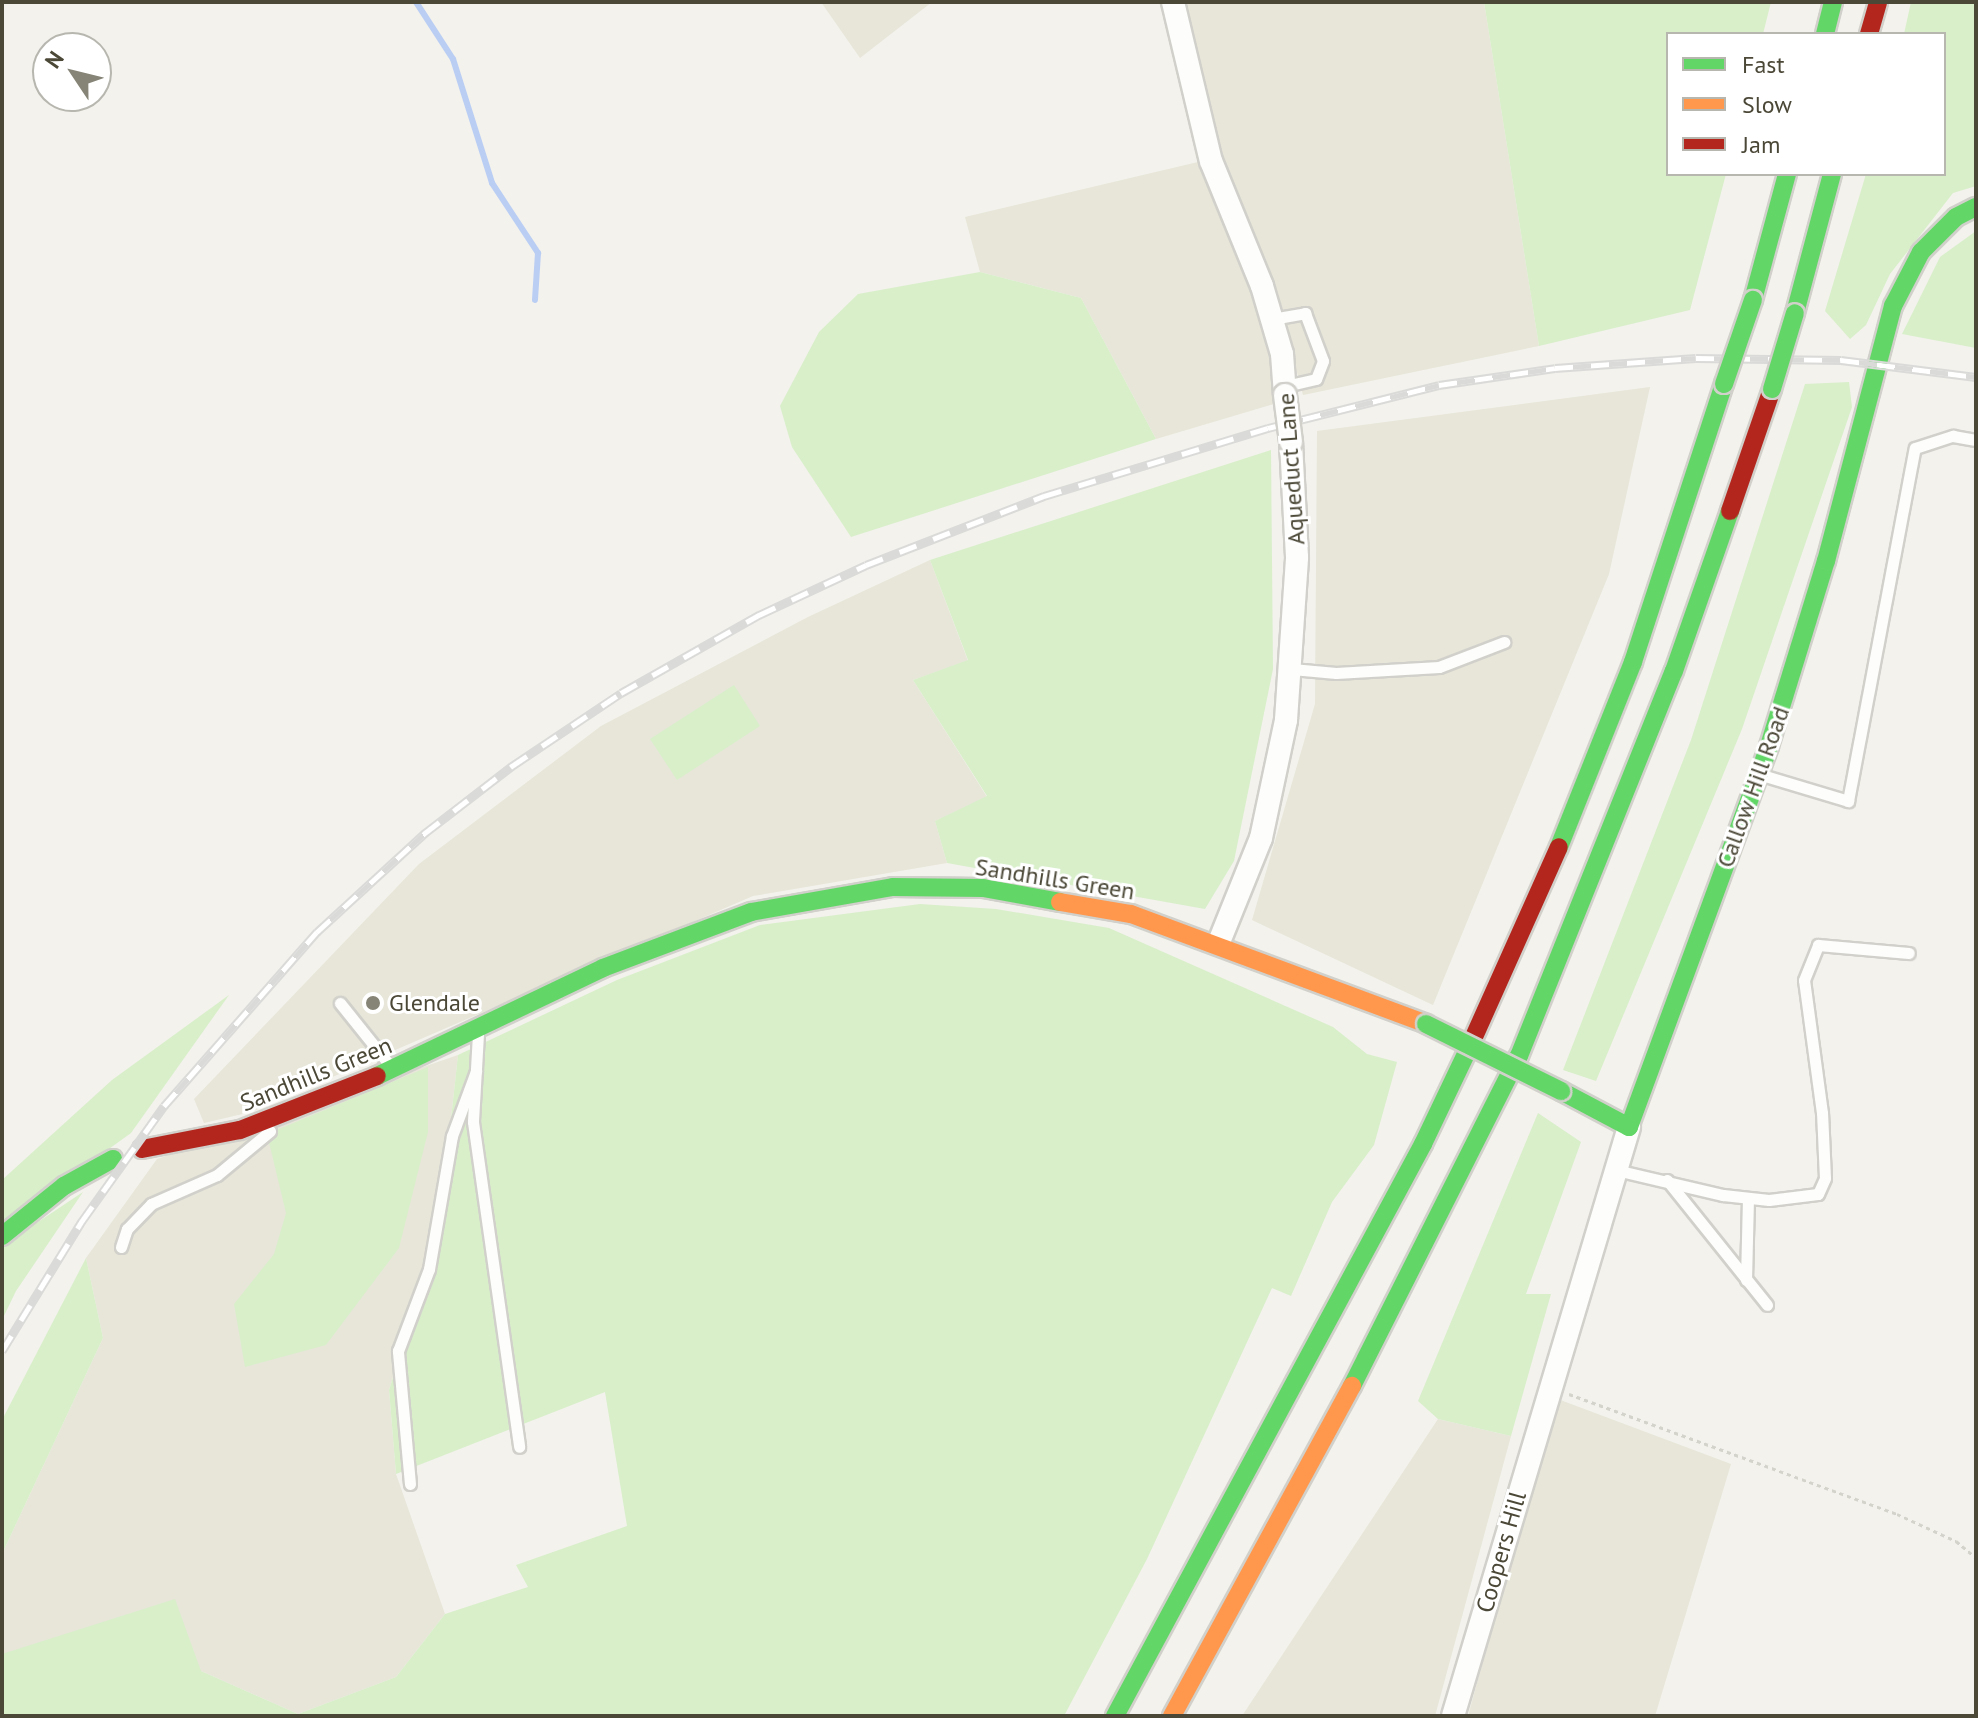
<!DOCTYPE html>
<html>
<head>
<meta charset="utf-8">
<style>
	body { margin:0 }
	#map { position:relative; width:1978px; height:1718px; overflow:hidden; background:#f3f2ec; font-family:"PT Sans",sans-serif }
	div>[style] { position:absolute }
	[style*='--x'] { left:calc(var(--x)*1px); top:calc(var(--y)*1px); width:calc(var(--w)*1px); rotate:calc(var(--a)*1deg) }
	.residential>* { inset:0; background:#e7e6d9 }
	.green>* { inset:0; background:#d8efca }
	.stream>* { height:6px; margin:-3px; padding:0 3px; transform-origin:3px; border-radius:3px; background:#bacef4 }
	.path>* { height:3px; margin-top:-1.5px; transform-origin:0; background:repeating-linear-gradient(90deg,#d3d2cb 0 4px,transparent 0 8px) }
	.roads { filter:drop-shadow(2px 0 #d1d0ca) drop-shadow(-2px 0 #d1d0ca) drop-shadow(0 2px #d1d0ca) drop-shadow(0 -2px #d1d0ca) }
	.lane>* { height:11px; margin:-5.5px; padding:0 5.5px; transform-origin:5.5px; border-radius:5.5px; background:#fdfdfc }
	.street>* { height:22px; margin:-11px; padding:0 11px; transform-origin:11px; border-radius:11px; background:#fdfdfc }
	.fast>* { height:18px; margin:-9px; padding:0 9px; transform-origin:9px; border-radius:9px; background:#63d668 }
	.slow>* { height:18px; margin:-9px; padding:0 9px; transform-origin:9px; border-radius:9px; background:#ff974d }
	.jam>* { height:18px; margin:-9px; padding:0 9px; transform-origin:9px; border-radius:9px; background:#b3261e }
	.rail>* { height:9px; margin-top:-4.5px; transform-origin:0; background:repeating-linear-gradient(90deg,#fff 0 18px,#dadad9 0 36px); box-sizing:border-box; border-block:2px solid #dadad9 }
	.bridges { filter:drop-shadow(2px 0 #d1d0ca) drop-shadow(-2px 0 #d1d0ca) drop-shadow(0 2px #d1d0ca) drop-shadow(0 -2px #d1d0ca) }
	.street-bridge>* { height:22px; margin:-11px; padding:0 11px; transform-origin:11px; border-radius:11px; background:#fdfdfc }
	.fast-bridge>* { height:18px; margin:-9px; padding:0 9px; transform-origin:9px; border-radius:9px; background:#63d668 }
	.dots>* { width:22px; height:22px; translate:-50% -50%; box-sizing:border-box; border:4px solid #fff; border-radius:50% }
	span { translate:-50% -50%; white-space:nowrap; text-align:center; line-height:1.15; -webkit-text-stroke:6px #fff; paint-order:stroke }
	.street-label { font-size:24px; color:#4b4837 }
	.poi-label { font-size:24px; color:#4b4837 }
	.left { translate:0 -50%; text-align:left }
	.frame { position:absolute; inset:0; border:4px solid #4b4837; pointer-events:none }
	.legend { position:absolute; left:1666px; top:32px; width:280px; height:144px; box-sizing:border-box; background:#fff; border:2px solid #b7b6af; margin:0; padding:10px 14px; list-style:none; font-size:24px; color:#4b4837 }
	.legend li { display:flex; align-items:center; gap:16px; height:40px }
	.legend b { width:40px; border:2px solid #b7b6af }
	.north { position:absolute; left:32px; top:32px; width:80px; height:80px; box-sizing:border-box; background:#fff; border:2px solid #b7b6af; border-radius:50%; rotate:305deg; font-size:22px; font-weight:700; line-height:32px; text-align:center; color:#4b4837 }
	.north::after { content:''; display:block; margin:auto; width:28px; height:36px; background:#868476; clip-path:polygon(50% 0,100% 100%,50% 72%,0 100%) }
</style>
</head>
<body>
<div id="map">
	<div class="residential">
		<div style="clip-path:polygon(821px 2px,932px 2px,860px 58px)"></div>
		<div style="clip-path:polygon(1186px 2px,1484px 2px,1539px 346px,1303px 395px,1272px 280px,1223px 159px)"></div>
		<div style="clip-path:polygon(1198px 162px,1245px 267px,1271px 346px,1274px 404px,1156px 439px,1081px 298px,980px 272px,965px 217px)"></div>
		<div style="clip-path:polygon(1650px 387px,1609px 574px,1433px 1005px,1252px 920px,1315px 704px,1317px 431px)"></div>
		<div style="clip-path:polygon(930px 560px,968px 661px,913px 680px,987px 797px,935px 821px,947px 863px,753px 896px,251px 1112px,204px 1123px,194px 1099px,419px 864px,601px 726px,808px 617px)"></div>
		<div style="clip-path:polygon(458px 1055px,438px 1236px,389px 1390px,396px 1474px,445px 1614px,396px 1677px,298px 1714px,201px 1671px,2px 1654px,2px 1554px,103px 1338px,86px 1258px,157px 1159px)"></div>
		<div style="clip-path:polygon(1555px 1398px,1731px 1464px,1655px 1716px,1468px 1716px)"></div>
		<div style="clip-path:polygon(1438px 1419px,1511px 1436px,1435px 1716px,1242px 1716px)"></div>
	</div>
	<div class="green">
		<div style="clip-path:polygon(1484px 2px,1771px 2px,1763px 34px,1668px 34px,1668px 174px,1726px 174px,1690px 310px,1539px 346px)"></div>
		<div style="clip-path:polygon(1911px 2px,1976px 2px,1976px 186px,1953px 193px,1890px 274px,1866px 325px,1850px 339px,1825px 311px,1866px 174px,1944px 174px,1944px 34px,1904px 34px)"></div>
		<div style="clip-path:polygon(1976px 231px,1976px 348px,1902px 334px,1940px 257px)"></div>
		<div style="clip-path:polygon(980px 272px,1081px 298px,1156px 439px,851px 537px,792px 447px,780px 406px,819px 332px,858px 294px)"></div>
		<div style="clip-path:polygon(1849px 382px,1852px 407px,1742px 729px,1596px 1081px,1563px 1070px,1691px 740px,1805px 384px)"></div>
		<div style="clip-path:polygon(1271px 450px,1273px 669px,1234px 861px,1205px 909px,947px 863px,935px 821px,987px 796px,913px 680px,968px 660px,930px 560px)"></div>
		<div style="clip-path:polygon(734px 685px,760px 726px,677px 780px,650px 739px)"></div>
		<div style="clip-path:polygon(920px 904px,996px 909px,1109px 928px,1333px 1027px,1367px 1054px,1397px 1062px,1374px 1145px,1332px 1202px,1291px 1296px,1272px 1288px,1147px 1559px,1064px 1716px,2px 1716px,2px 1654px,175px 1599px,201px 1671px,298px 1714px,396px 1677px,445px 1614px,528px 1587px,516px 1565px,627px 1526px,605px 1392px,396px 1474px,389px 1390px,438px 1236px,458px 1055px,617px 980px,760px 925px)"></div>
		<div style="clip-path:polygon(229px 995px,131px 1133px,2px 1226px,2px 1180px,112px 1080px)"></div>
		<div style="clip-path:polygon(428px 1067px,428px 1132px,399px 1248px,326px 1345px,245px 1367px,234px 1304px,274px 1254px,286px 1213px,267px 1134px)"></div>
		<div style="clip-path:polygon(1538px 1113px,1581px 1142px,1526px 1294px,1551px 1294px,1511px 1436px,1438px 1419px,1418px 1401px)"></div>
		<div style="clip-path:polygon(83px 1192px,16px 1291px,2px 1320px,2px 1246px)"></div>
		<div style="clip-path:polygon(86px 1258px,103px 1338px,2px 1554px,2px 1420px)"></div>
	</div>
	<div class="stream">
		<div style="--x:416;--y:2;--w:68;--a:57"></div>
		<div style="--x:453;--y:59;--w:130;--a:72.5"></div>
		<div style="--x:492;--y:183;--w:84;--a:56.7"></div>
		<div style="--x:538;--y:253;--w:47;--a:93.7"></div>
	</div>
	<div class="path">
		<div style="--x:1569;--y:1394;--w:349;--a:20.1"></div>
		<div style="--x:1897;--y:1514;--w:65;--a:24.6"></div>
		<div style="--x:1956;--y:1541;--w:26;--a:40"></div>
	</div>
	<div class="roads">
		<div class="lane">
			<div style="--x:1272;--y:319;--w:34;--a:-10"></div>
			<div style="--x:1305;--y:313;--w:51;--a:69.4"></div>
			<div style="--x:1323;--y:361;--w:19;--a:111"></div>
			<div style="--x:1316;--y:379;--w:32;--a:167"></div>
			<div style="--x:1292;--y:669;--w:44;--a:5.2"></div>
			<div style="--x:1336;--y:673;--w:103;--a:-3.3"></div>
			<div style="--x:1439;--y:667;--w:70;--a:-21"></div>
			<div style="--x:1762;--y:775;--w:90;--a:16.8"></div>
			<div style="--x:1848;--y:801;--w:359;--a:-79.3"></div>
			<div style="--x:1915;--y:448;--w:40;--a:-18"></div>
			<div style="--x:1953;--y:436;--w:23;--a:10"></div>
			<div style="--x:340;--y:1003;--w:83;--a:51.3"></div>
			<div style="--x:478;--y:1034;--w:88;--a:93.3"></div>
			<div style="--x:473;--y:1122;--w:328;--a:81.9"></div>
			<div style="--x:1616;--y:1170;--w:110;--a:13.2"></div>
			<div style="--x:1723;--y:1195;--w:46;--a:6.2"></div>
			<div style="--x:1769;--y:1200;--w:49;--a:-7"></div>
			<div style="--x:1818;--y:1194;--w:17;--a:-66"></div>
			<div style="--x:1825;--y:1178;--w:65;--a:-92.6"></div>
			<div style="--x:1822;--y:1113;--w:134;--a:-97.7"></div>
			<div style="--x:1804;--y:980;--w:38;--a:-68"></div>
			<div style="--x:1818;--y:945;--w:91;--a:5"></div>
			<div style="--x:1667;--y:1180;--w:160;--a:51.3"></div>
			<div style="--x:121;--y:1247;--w:19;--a:-72"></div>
			<div style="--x:127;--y:1229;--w:35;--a:-46"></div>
			<div style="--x:151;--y:1204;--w:72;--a:-23.7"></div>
			<div style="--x:217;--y:1175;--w:69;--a:-39.7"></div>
			<div style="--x:1746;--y:1280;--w:82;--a:-88.6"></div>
			<div style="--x:410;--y:1484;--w:134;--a:-95.2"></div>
			<div style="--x:398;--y:1351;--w:88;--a:-69.3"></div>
			<div style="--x:429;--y:1269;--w:135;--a:-80.2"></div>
			<div style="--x:452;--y:1136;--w:69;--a:-69.7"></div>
		</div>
		<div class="street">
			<div style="--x:1173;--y:2;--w:163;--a:76.6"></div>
			<div style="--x:1211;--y:161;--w:135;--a:67.8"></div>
			<div style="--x:1262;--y:286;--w:71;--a:73.6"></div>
			<div style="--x:1282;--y:354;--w:41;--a:85.8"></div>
			<div style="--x:1219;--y:942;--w:112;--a:-68"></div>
			<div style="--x:1261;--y:838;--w:121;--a:-78"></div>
			<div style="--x:1286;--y:720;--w:163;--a:-86.1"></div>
			<div style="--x:1297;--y:557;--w:115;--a:-93"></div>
			<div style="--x:1453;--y:1716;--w:615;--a:-73.36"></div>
		</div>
		<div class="fast">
			<div style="--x:1825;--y:34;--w:33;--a:-76"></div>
			<div style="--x:1753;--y:300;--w:131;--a:-74.9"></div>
			<div style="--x:1795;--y:313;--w:144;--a:-75.1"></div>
			<div style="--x:1559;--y:847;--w:199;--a:-68.2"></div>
			<div style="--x:1633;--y:662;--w:293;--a:-71.9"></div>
			<div style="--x:377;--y:1076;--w:250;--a:-25.5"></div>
			<div style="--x:603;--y:968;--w:158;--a:-20.7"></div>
			<div style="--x:751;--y:912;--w:144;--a:-10"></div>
			<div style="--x:893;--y:887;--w:90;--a:0.6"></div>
			<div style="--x:983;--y:888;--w:78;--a:10.3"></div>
			<div style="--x:1561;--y:1091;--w:77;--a:27.9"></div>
			<div style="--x:1629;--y:1127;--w:406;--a:-69.8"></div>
			<div style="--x:1769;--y:746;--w:194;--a:-72.9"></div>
			<div style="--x:1826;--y:561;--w:264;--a:-75.3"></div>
			<div style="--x:1893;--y:306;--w:61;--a:-62.6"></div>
			<div style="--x:1921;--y:252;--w:49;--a:-45"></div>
			<div style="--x:1956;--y:217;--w:22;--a:-27"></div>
			<div style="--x:2;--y:1236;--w:80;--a:-38.9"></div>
			<div style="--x:64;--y:1186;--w:56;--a:-28.9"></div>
			<div style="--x:1352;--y:1386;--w:370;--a:-63.2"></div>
			<div style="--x:1519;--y:1056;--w:415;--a:-68.1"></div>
			<div style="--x:1674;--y:671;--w:170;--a:-70.7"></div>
			<div style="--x:1115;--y:1716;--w:650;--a:-61.7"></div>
			<div style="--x:1423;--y:1144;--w:116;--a:-64.5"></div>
		</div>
		<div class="slow">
			<div style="--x:1060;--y:902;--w:72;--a:9.6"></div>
			<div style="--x:1131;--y:914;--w:315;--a:20.4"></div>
			<div style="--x:1172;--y:1716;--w:376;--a:-61.4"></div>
		</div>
		<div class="jam">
			<div style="--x:1869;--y:34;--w:33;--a:-74"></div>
			<div style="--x:1730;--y:511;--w:129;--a:-71"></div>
			<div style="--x:1473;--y:1039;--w:210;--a:-65.9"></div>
			<div style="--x:142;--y:1149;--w:100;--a:-11"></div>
			<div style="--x:240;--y:1130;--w:147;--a:-21.5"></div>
		</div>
	</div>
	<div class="rail">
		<div style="--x:2;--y:1351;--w:153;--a:-58.4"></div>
		<div style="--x:82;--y:1221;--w:141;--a:-54.5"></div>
		<div style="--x:164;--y:1106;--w:232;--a:-48.7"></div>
		<div style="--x:317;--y:932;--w:147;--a:-42.5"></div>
		<div style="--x:425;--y:833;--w:110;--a:-37.6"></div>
		<div style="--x:512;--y:766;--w:131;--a:-33.8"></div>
		<div style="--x:621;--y:693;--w:159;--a:-29.5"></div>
		<div style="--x:759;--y:615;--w:118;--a:-25"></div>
		<div style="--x:866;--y:565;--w:191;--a:-21.2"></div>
		<div style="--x:1044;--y:496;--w:234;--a:-16.9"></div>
		<div style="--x:1268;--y:428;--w:176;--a:-14.1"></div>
		<div style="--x:1439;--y:385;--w:117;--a:-8.3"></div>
		<div style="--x:1555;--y:368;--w:141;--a:-4.1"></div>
		<div style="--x:1696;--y:358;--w:145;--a:0.8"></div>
		<div style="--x:1841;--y:360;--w:136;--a:7.2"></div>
	</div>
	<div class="bridges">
		<div class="street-bridge">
			<div style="--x:1285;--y:395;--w:47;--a:82.7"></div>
		</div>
		<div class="fast-bridge">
			<div style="--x:1724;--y:384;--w:89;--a:-71"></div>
			<div style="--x:1772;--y:389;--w:79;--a:-73.2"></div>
			<div style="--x:1426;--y:1024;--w:151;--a:26.4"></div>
		</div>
	</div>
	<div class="dots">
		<div style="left:373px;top:1003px;background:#868476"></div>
	</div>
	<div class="street-label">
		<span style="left:1291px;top:469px;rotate:-94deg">Aqueduct Lane</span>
		<span style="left:1753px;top:787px;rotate:-70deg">Callow Hill Road</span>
		<span style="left:1055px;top:879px;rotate:9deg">Sandhills Green</span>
		<span style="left:316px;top:1074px;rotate:-22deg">Sandhills Green</span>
		<span style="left:1501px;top:1552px;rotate:-74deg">Coopers Hill</span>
	</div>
	<div class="poi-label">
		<span class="left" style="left:389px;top:1003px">Glendale</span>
	</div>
	<div class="frame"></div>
	<ul class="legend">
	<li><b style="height:10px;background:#63d668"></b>Fast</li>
	<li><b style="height:10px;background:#ff974d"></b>Slow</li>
	<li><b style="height:10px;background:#b3261e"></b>Jam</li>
	</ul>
	<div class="north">N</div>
</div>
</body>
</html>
